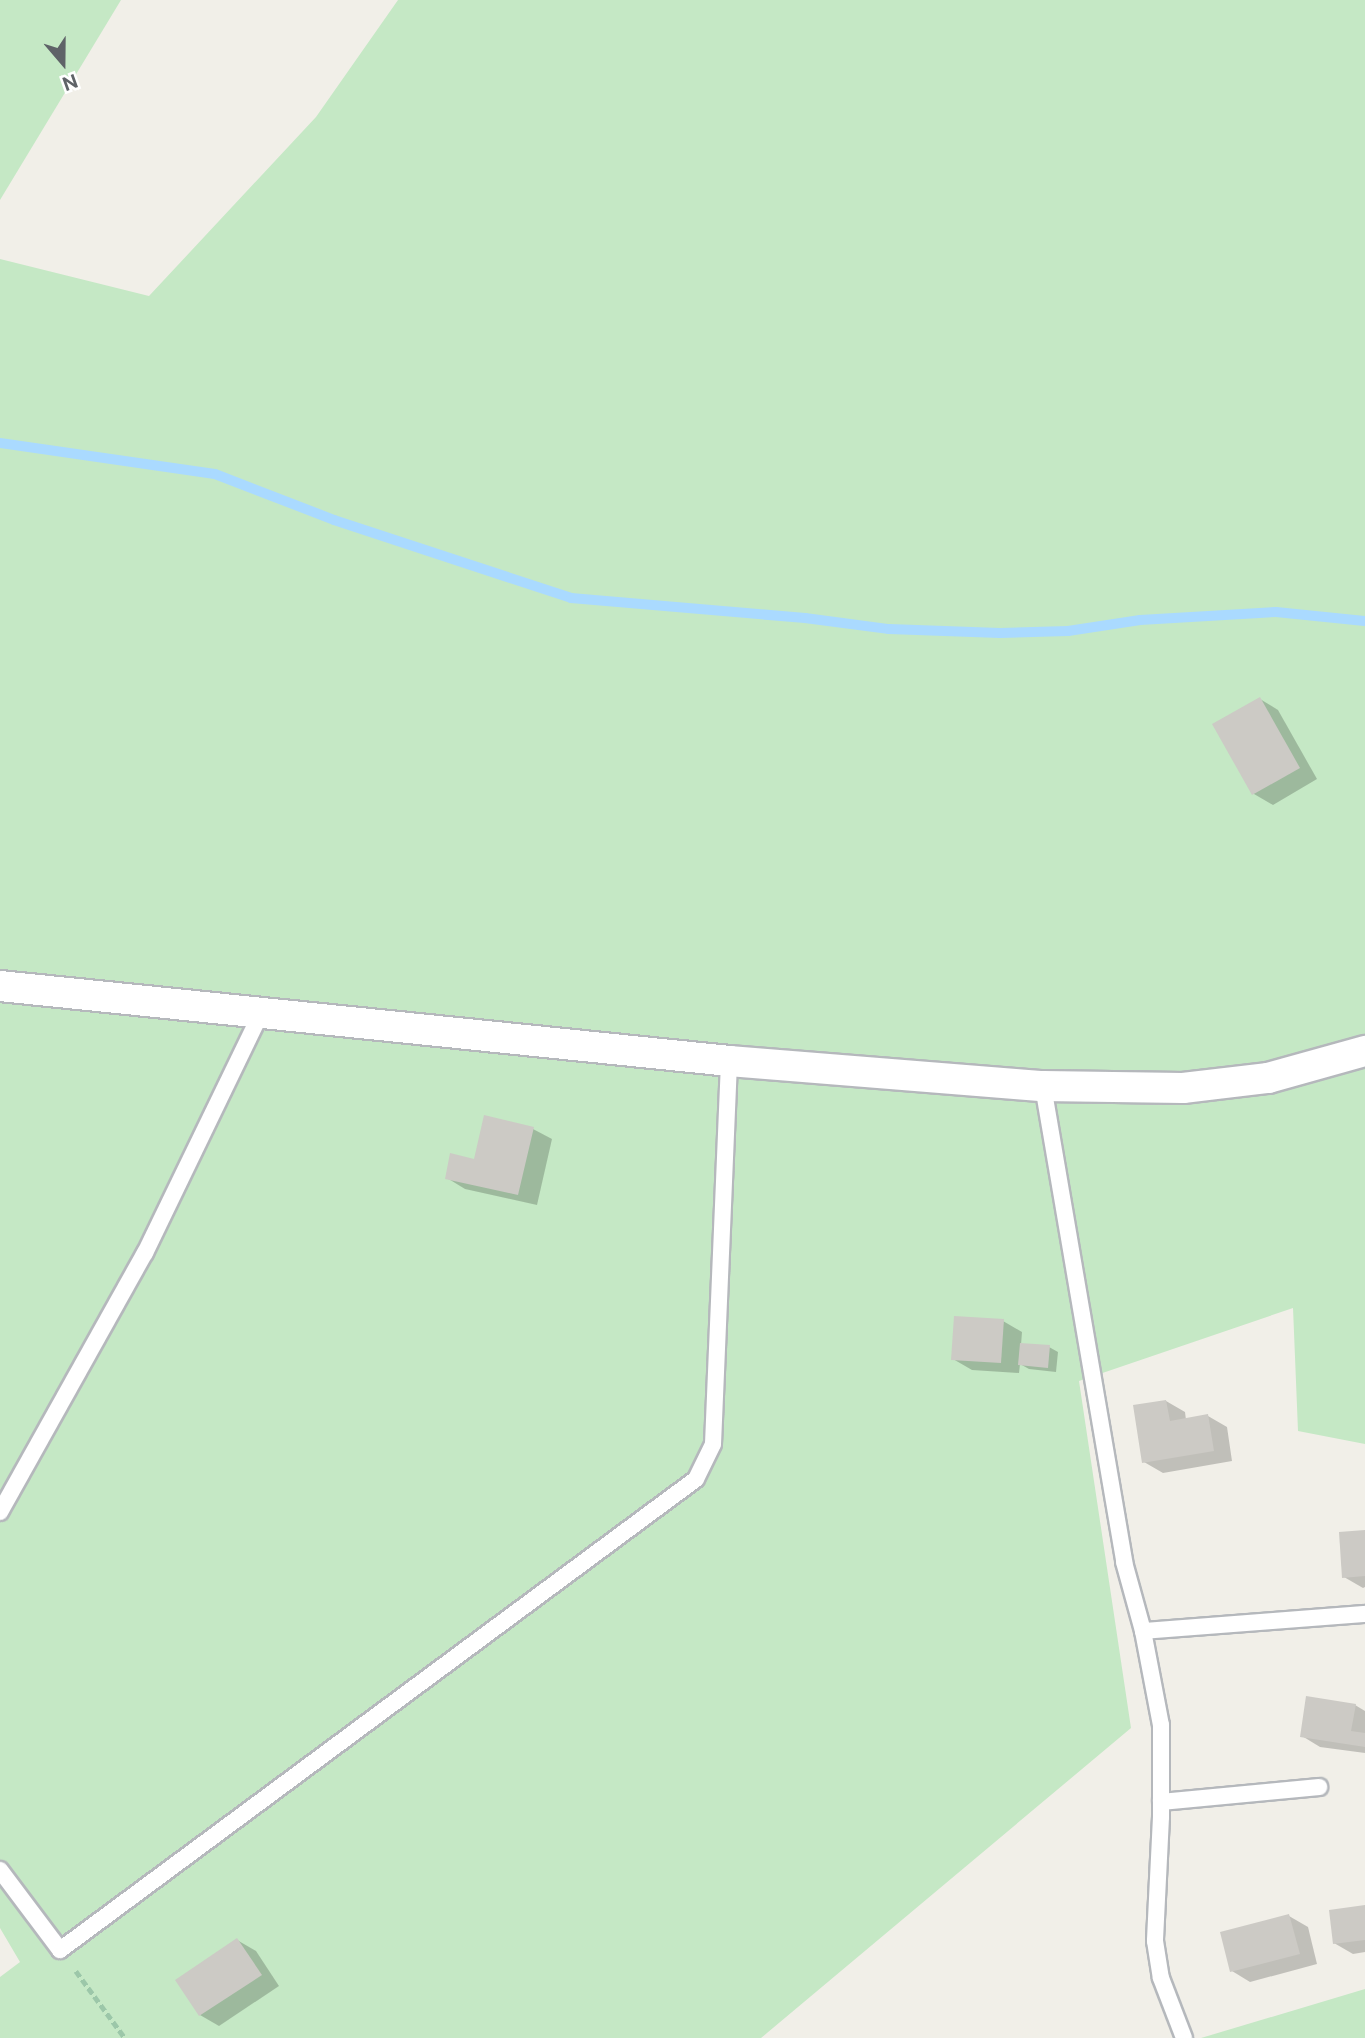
<!DOCTYPE html>
<html>
<head>
<meta charset="utf-8">
<style>
	body { margin:0 }
	#map { position:relative; width:1365px; height:2038px; overflow:hidden; background:#f1efe8; font-family:"Public Sans",sans-serif }
	div>[style] { position:absolute }
	[style*='--x'] { left:calc(var(--x)*1px); top:calc(var(--y)*1px); width:calc(var(--w)*1px); rotate:calc(var(--a)*1deg) }
	.green>* { inset:0; background:#c5e8c5 }
	.shadow>* { inset:0; background:#0003 }
	.stream>* { height:10px; margin:-5px; padding:0 5px; transform-origin:5px; border-radius:5px; background:#aadaff }
	.building>* { inset:0; background:#cccac5 }
	.path>* { height:4.5px; margin-top:-2.25px; transform-origin:0; background:repeating-linear-gradient(90deg,#9cc7a9 0 7px,transparent 0 10.5px) }
	.roads { filter:drop-shadow(2px 0 #b5b8bc) drop-shadow(-2px 0 #b5b8bc) drop-shadow(0 2px #b5b8bc) drop-shadow(0 -2px #b5b8bc) }
	.service>* { height:16px; margin:-8px; padding:0 8px; transform-origin:8px; border-radius:8px; background:#fff }
	.minor>* { height:30px; margin:-15px; padding:0 15px; transform-origin:15px; border-radius:15px; background:#fff }
	span { translate:-50% -50%; white-space:nowrap; text-align:center; line-height:1.15; -webkit-text-stroke:5px #fff; paint-order:stroke }
	.north { position:absolute; left:28px; top:28px; width:70px; height:70px; -webkit-text-stroke:5px #fff; paint-order:stroke; rotate:160deg; font-size:19px; font-weight:700; line-height:28px; text-align:center; color:#5f6368 }
	.north::after { content:''; display:block; margin:auto; width:24px; height:32px; background:#5f6368; clip-path:polygon(50% 0,100% 100%,50% 72%,0 100%) }
</style>
</head>
<body>
<div id="map">
	<div class="green">
		<div style="clip-path:polygon(0 0,121px 0,0 200px)"></div>
		<div style="clip-path:polygon(398px 0,1365px 0,1365px 1444px,1298px 1431px,1293px 1308px,1079px 1381px,1131px 1728px,761px 2038px,0 2038px,0 1977px,20px 1962px,0 1928px,0 259px,149px 296px,316px 117px)"></div>
		<div style="clip-path:polygon(1365px 1989px,1365px 2038px,1201px 2038px)"></div>
	</div>
	<div class="shadow">
		<div style="clip-path:polygon(1260px 699px,1278px 710px,1317px 779px,1273px 805px,1254px 794px)"></div>
		<div style="clip-path:polygon(533px 1129px,552px 1139px,537px 1205px,465px 1189px,447px 1178px)"></div>
		<div style="clip-path:polygon(1003px 1321px,1022px 1332px,1021px 1345px,1049px 1347px,1058px 1352px,1056px 1372px,1029px 1369px,1020px 1364px,1019px 1373px,972px 1370px,953px 1359px)"></div>
		<div style="clip-path:polygon(1166px 1401px,1185px 1412px,1186px 1420px,1208px 1416px,1227px 1427px,1232px 1461px,1163px 1473px,1144px 1462px)"></div>
		<div style="clip-path:polygon(1365px 1532px,1365px 1587px,1363px 1588px,1344px 1577px)"></div>
		<div style="clip-path:polygon(1355px 1705px,1365px 1711px,1365px 1753px,1320px 1747px,1302px 1736px)"></div>
		<div style="clip-path:polygon(1365px 1907px,1365px 1952px,1353px 1954px,1334px 1943px)"></div>
		<div style="clip-path:polygon(1289px 1916px,1308px 1927px,1317px 1964px,1250px 1982px,1232px 1971px)"></div>
		<div style="clip-path:polygon(237px 1940px,256px 1951px,279px 1986px,219px 2026px,200px 2015px)"></div>
	</div>
	<div class="stream">
		<div style="--x:0;--y:443;--w:217;--a:8.2"></div>
		<div style="--x:215;--y:474;--w:128;--a:21.1"></div>
		<div style="--x:334;--y:520;--w:250;--a:18.2"></div>
		<div style="--x:571;--y:598;--w:235;--a:4.9"></div>
		<div style="--x:805;--y:618;--w:85;--a:7.5"></div>
		<div style="--x:889;--y:629;--w:111;--a:2.1"></div>
		<div style="--x:1000;--y:633;--w:68;--a:-1.7"></div>
		<div style="--x:1068;--y:631;--w:73;--a:-8.7"></div>
		<div style="--x:1140;--y:620;--w:136;--a:-3.4"></div>
		<div style="--x:1276;--y:612;--w:89;--a:5.8"></div>
	</div>
	<div class="building">
		<div style="clip-path:polygon(1260px 697px,1300px 768px,1252px 795px,1212px 724px)"></div>
		<div style="clip-path:polygon(484px 1115px,534px 1127px,518px 1195px,445px 1179px,450px 1153px,474px 1159px)"></div>
		<div style="clip-path:polygon(954px 1316px,1004px 1319px,1001px 1363px,951px 1360px)"></div>
		<div style="clip-path:polygon(1020px 1343px,1050px 1345px,1048px 1368px,1018px 1365px)"></div>
		<div style="clip-path:polygon(1166px 1400px,1170px 1421px,1208px 1414px,1214px 1451px,1142px 1463px,1133px 1405px)"></div>
		<div style="clip-path:polygon(1365px 1530px,1365px 1576px,1342px 1578px,1339px 1532px)"></div>
		<div style="clip-path:polygon(1306px 1696px,1356px 1704px,1351px 1731px,1365px 1733px,1365px 1747px,1300px 1737px)"></div>
		<div style="clip-path:polygon(1365px 1905px,1365px 1940px,1333px 1944px,1329px 1910px)"></div>
		<div style="clip-path:polygon(1289px 1914px,1300px 1954px,1230px 1972px,1220px 1932px)"></div>
		<div style="clip-path:polygon(237px 1938px,262px 1975px,199px 2016px,175px 1980px)"></div>
	</div>
	<div class="path">
		<div style="--x:76;--y:1971;--w:83;--a:53.8"></div>
	</div>
	<div class="roads">
		<div class="service">
			<div style="--x:1043;--y:1086;--w:483;--a:80.3"></div>
			<div style="--x:1124;--y:1562;--w:72;--a:74.6"></div>
			<div style="--x:1143;--y:1631;--w:96;--a:79.2"></div>
			<div style="--x:1161;--y:1725;--w:92;--a:90"></div>
			<div style="--x:1161;--y:1817;--w:124;--a:92.8"></div>
			<div style="--x:1155;--y:1941;--w:37;--a:81"></div>
			<div style="--x:1161;--y:1978;--w:64;--a:69"></div>
			<div style="--x:0;--y:1512;--w:297;--a:-60.8"></div>
			<div style="--x:145;--y:1253;--w:264;--a:-64.2"></div>
			<div style="--x:1143;--y:1631;--w:223;--a:-4.4"></div>
			<div style="--x:1161;--y:1802;--w:159;--a:-5.4"></div>
			<div style="--x:0;--y:1870;--w:100;--a:53.1"></div>
			<div style="--x:60;--y:1950;--w:791;--a:-36.52"></div>
			<div style="--x:696;--y:1479;--w:39;--a:-64"></div>
			<div style="--x:713;--y:1444;--w:383;--a:-87.6"></div>
		</div>
		<div class="minor">
			<div style="--x:0;--y:986;--w:733;--a:5.87"></div>
			<div style="--x:729;--y:1061;--w:315;--a:4.6"></div>
			<div style="--x:1043;--y:1086;--w:140;--a:0.8"></div>
			<div style="--x:1183;--y:1088;--w:86;--a:-6.7"></div>
			<div style="--x:1268;--y:1078;--w:101;--a:-15.6"></div>
		</div>
	</div>
	<div class="north">N</div>
</div>
</body>
</html>
